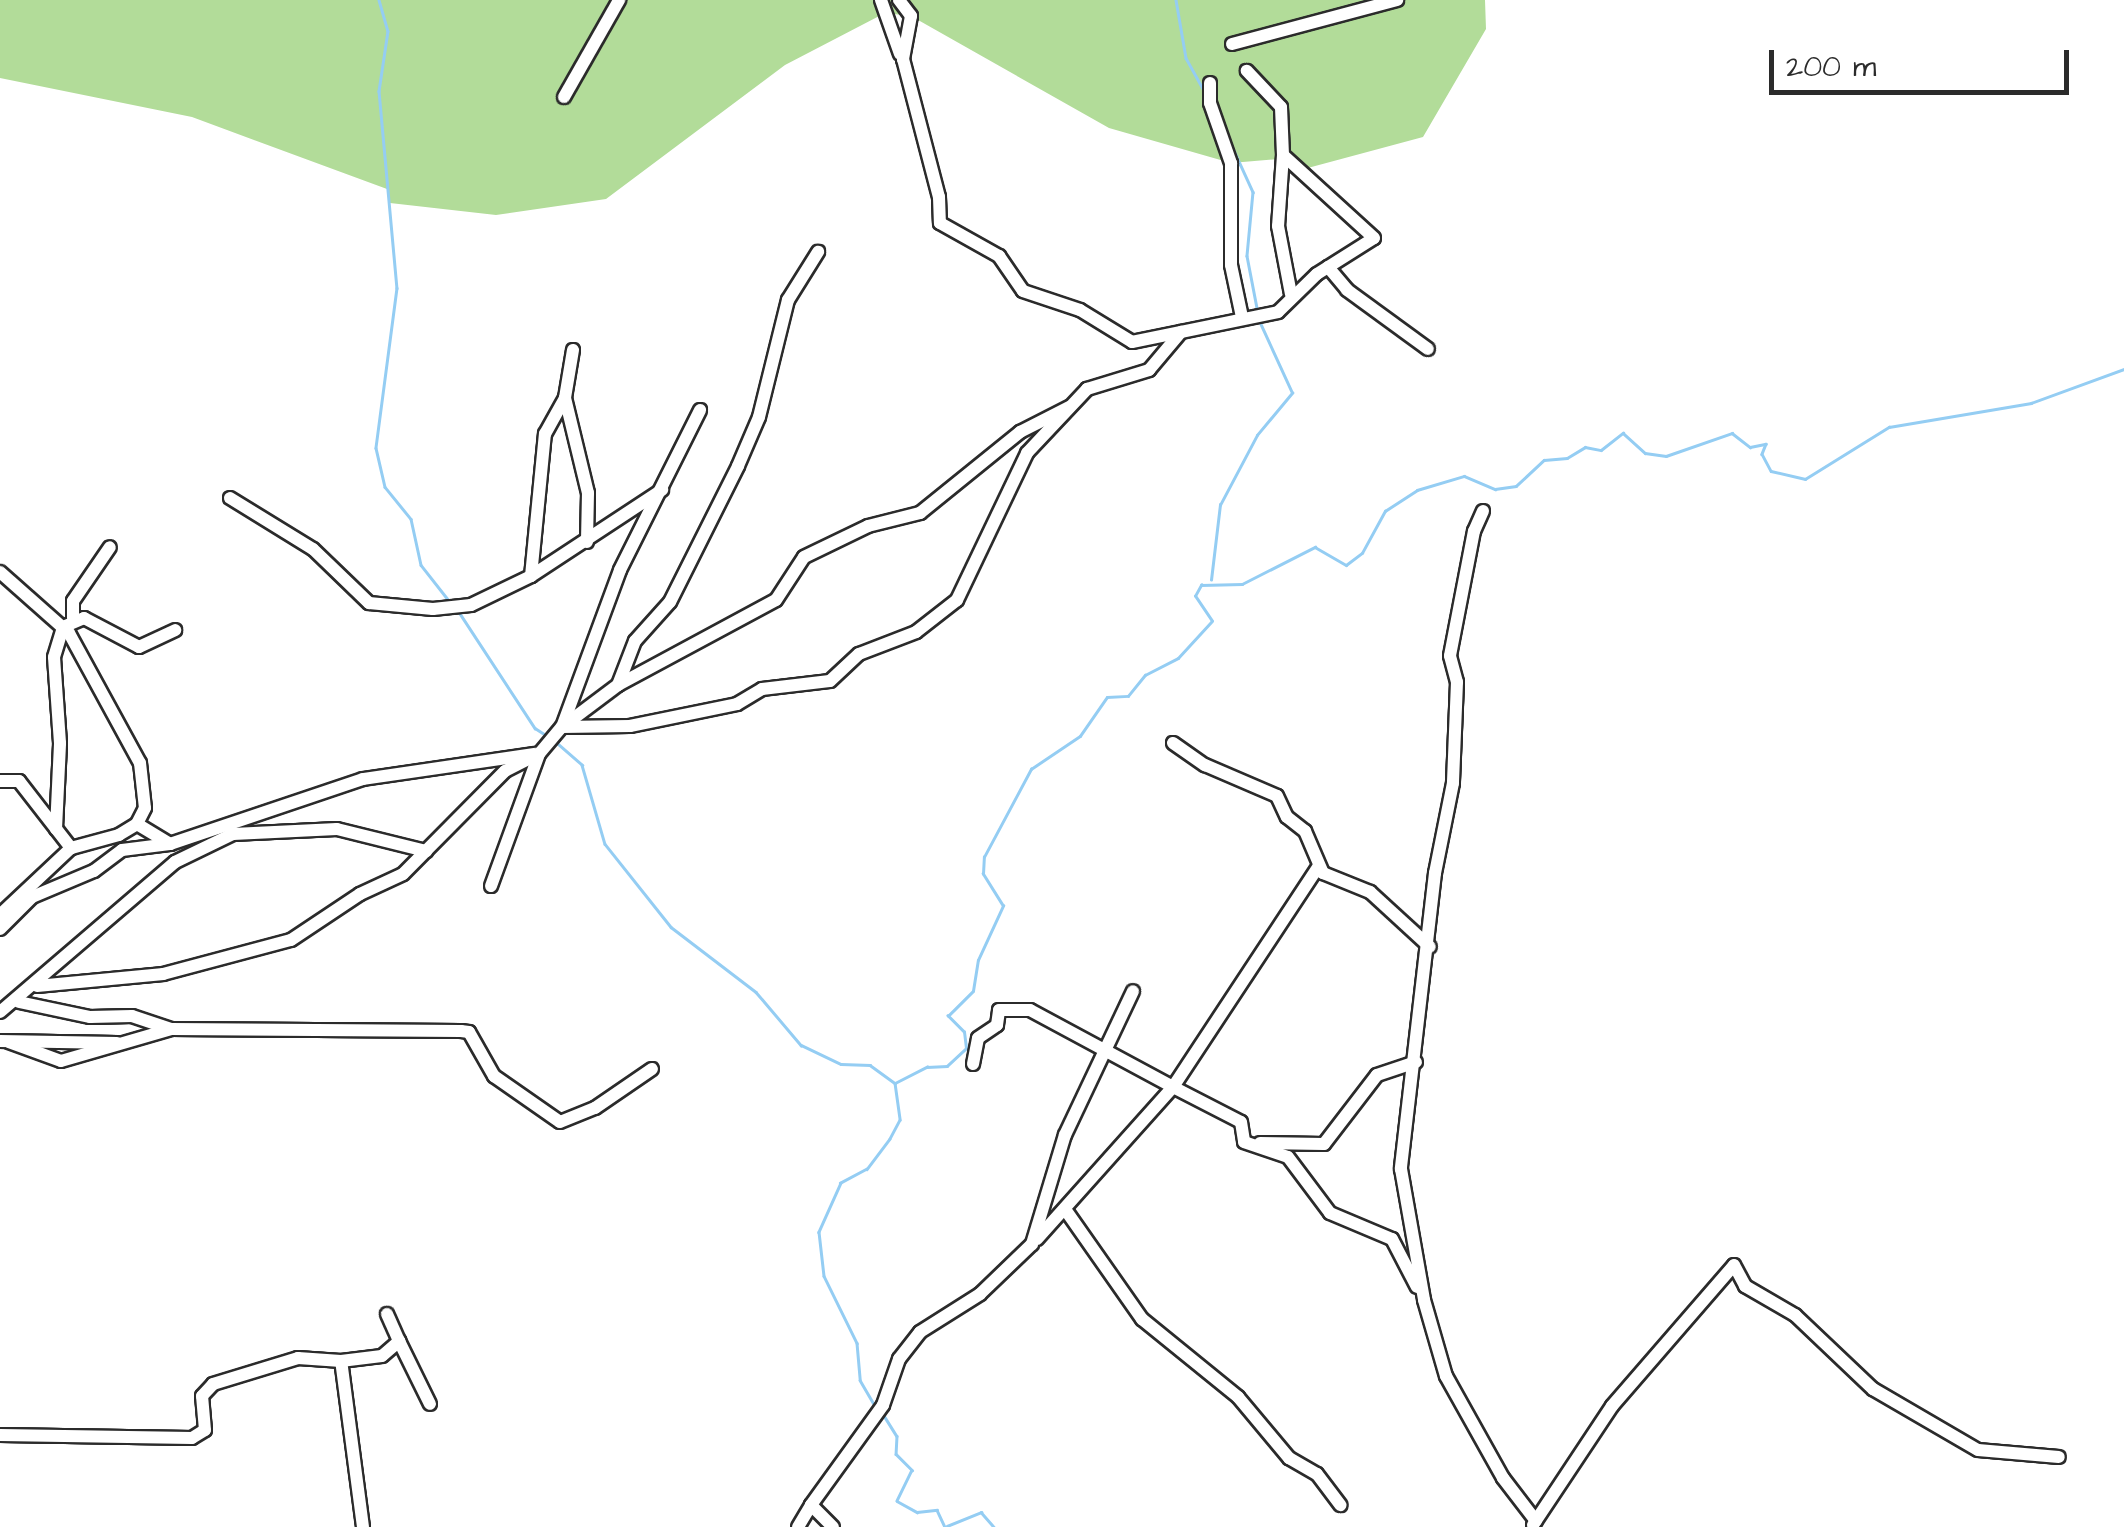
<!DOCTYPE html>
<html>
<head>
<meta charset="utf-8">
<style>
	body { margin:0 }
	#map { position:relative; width:2124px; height:1527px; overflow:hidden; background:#fff; font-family:"Architects Daughter",sans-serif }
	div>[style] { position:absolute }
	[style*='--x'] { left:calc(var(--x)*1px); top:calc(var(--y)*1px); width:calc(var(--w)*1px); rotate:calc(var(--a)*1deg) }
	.green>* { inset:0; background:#b2dc99 }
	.stream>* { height:2.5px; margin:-1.25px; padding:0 1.25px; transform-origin:1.25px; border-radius:1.25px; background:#94cdf3 }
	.roads { filter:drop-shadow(2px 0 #2b2b2b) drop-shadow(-2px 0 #2b2b2b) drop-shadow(0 2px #2b2b2b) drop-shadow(0 -2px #2b2b2b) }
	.minor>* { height:12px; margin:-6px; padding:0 6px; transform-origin:6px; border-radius:6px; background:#fff }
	span { translate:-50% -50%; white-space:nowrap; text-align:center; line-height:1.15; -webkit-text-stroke:8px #fff; paint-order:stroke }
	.scale { position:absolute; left:1769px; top:50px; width:300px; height:45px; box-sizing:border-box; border:5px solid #2b2b2b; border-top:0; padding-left:12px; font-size:30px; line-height:35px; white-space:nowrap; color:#2b2b2b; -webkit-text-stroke:8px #fff; paint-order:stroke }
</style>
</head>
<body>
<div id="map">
	<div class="green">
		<div style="clip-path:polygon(0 0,1485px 0,1486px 29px,1423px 137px,1304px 169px,1279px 159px,1231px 163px,1109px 128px,911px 16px,885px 13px,785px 65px,606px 199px,496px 215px,390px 203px,387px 189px,192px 117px,0 78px)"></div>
	</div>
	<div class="stream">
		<div style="--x:379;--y:0;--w:32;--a:74"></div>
		<div style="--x:388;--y:31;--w:61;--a:98.5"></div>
		<div style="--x:379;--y:91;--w:198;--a:84.8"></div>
		<div style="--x:397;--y:288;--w:161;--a:97.5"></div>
		<div style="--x:376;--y:448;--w:40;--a:77"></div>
		<div style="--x:385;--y:487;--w:41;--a:50.9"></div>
		<div style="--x:411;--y:519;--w:47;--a:77.7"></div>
		<div style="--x:421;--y:565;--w:47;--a:51.9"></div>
		<div style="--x:1176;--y:0;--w:59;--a:80.2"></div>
		<div style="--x:1186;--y:58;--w:39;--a:61"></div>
		<div style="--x:1227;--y:135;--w:63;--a:65.5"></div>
		<div style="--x:1253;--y:192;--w:64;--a:95.4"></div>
		<div style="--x:1247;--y:256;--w:58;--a:79.1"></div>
		<div style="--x:1211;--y:580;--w:76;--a:-83.2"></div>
		<div style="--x:1220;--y:505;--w:79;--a:-62.1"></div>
		<div style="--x:1257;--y:435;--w:55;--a:-50.2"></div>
		<div style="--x:1292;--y:393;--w:79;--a:-114.6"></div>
		<div style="--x:459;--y:612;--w:139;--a:56.8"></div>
		<div style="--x:535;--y:728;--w:17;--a:33"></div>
		<div style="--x:556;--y:742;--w:35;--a:41"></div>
		<div style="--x:582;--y:765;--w:82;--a:73.8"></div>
		<div style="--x:605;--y:844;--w:106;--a:51.5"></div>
		<div style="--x:671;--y:927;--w:107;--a:37.4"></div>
		<div style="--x:756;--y:992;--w:70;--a:49.7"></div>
		<div style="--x:801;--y:1045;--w:44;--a:25.4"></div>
		<div style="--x:841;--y:1064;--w:29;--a:2"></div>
		<div style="--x:870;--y:1065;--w:31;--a:36"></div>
		<div style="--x:895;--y:1083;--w:37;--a:82"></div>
		<div style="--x:900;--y:1120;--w:21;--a:118"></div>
		<div style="--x:890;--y:1139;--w:38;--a:127"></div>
		<div style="--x:867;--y:1169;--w:30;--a:152"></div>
		<div style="--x:841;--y:1183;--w:54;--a:114.2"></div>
		<div style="--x:819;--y:1232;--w:44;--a:83.5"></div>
		<div style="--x:824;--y:1276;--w:75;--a:63.8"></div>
		<div style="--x:857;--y:1343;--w:37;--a:85"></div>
		<div style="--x:860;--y:1380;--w:28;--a:60"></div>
		<div style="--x:895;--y:1083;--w:36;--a:-27"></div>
		<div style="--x:927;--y:1067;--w:20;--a:-3"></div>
		<div style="--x:947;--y:1066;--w:26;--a:-43"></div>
		<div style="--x:966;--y:1048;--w:16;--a:-97"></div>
		<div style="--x:964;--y:1032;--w:23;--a:-135"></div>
		<div style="--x:948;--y:1016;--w:35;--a:-45"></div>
		<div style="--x:973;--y:991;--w:31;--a:-81"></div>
		<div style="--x:978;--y:960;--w:60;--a:-65.2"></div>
		<div style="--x:1003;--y:906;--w:38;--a:-122"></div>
		<div style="--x:983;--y:874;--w:17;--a:-87"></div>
		<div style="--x:984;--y:857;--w:100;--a:-61.9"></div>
		<div style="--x:1031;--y:769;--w:59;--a:-34"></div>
		<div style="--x:1080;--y:736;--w:47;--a:-55.3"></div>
		<div style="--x:1107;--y:697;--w:21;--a:-3"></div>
		<div style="--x:1128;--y:696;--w:27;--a:-51"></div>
		<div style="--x:1145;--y:675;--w:37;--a:-27"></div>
		<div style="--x:1178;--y:658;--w:50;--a:-47.4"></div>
		<div style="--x:1212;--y:621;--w:30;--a:-124"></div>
		<div style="--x:1195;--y:596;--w:13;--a:-61"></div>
		<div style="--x:1201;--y:585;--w:41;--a:-1.4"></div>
		<div style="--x:1242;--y:584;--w:82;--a:-26.9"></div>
		<div style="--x:1315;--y:547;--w:36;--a:30"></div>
		<div style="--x:1346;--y:565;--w:20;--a:-37"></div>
		<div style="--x:1362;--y:553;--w:48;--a:-61.3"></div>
		<div style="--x:1385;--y:511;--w:38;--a:-33"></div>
		<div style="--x:1417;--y:490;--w:49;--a:-16.6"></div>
		<div style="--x:1464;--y:476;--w:34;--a:23"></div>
		<div style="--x:1495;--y:489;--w:21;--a:-8"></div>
		<div style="--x:1516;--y:486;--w:38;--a:-43"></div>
		<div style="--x:1544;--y:460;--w:23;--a:-5"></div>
		<div style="--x:1567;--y:458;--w:21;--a:-31"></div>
		<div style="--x:1585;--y:447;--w:16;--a:11"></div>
		<div style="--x:1601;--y:450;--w:28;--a:-38"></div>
		<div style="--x:1623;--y:433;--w:30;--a:42"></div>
		<div style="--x:1645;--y:453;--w:21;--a:8"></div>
		<div style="--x:1666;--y:456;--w:70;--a:-19.2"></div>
		<div style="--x:1732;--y:433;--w:23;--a:38"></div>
		<div style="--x:1750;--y:447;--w:16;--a:-11"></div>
		<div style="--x:1766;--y:444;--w:11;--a:112"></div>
		<div style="--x:1762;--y:454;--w:19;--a:62"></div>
		<div style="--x:1771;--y:471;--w:35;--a:13"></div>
		<div style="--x:1805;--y:479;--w:99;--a:-31.8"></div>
		<div style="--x:1889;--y:427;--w:144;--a:-9.6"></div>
		<div style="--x:2031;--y:403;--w:99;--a:-20.1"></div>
		<div style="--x:883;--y:1414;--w:26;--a:58"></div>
		<div style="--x:897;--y:1436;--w:18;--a:93"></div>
		<div style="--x:896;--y:1454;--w:23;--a:45"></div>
		<div style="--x:912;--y:1470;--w:34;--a:116"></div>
		<div style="--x:897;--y:1501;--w:23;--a:29"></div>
		<div style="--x:917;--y:1512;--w:20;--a:-6"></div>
		<div style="--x:937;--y:1510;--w:19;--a:65"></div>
		<div style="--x:947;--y:1526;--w:37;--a:-22"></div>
		<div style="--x:981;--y:1512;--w:20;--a:49"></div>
	</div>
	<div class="roads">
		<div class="minor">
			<div style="--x:881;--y:0;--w:57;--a:70.6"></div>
			<div style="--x:899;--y:0;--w:20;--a:53"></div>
			<div style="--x:911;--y:16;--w:44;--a:100.5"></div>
			<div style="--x:903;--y:59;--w:143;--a:75.4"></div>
			<div style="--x:939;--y:197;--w:26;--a:88"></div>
			<div style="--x:940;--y:223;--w:68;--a:29.2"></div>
			<div style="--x:999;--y:256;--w:42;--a:55.6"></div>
			<div style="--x:1023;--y:291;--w:60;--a:18.4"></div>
			<div style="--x:1080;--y:310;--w:61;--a:31.6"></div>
			<div style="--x:1132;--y:342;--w:149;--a:-11.6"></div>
			<div style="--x:1278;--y:312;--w:54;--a:-44.3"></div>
			<div style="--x:1317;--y:274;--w:67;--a:-32.3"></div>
			<div style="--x:1374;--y:238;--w:123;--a:-137.6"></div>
			<div style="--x:1283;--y:155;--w:48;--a:-92.4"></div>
			<div style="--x:1281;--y:107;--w:50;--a:-133.4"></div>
			<div style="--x:1232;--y:44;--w:171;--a:-14.9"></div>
			<div style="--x:1210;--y:83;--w:20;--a:90"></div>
			<div style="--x:1210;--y:103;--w:64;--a:70.7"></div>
			<div style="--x:1231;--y:163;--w:102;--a:90"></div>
			<div style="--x:1231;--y:265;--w:53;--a:78.1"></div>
			<div style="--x:564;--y:97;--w:112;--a:-60.4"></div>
			<div style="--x:1283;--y:155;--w:71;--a:94"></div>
			<div style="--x:1278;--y:226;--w:69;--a:79.2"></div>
			<div style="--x:1328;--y:267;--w:30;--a:50"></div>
			<div style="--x:1347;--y:290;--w:100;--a:36.1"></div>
			<div style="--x:573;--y:350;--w:49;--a:99.5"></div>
			<div style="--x:565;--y:398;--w:98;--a:76.4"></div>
			<div style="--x:588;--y:493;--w:49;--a:91.2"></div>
			<div style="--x:230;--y:498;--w:97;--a:31.6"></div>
			<div style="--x:313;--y:549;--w:78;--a:44"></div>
			<div style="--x:369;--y:603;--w:64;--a:5.4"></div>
			<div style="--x:433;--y:609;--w:38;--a:-6"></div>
			<div style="--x:471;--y:605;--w:67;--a:-25.8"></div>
			<div style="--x:531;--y:576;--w:157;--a:-33.3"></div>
			<div style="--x:1483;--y:511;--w:22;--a:114"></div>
			<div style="--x:1474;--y:531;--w:127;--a:100.9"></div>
			<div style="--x:1450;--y:656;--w:27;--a:75"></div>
			<div style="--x:1457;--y:682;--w:101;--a:92.3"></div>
			<div style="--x:1453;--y:783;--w:92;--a:101.3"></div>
			<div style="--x:1435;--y:873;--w:298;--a:96.6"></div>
			<div style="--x:1401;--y:1169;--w:133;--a:80"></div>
			<div style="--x:1424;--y:1300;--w:79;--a:73.9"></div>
			<div style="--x:1446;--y:1376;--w:117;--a:60.8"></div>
			<div style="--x:1503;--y:1478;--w:54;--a:52.5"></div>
			<div style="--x:0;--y:572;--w:92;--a:41.5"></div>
			<div style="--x:69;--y:633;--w:148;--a:61.4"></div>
			<div style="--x:140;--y:763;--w:45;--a:83.7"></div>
			<div style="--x:145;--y:808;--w:18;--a:117"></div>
			<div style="--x:137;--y:824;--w:21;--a:149"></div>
			<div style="--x:119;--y:835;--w:50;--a:164.8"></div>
			<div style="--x:71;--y:848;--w:98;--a:136.7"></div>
			<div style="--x:531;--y:576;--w:143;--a:-84.4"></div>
			<div style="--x:545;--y:434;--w:41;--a:-60.9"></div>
			<div style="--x:73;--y:618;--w:17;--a:-90"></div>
			<div style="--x:73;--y:601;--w:65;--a:-55.6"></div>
			<div style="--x:618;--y:685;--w:47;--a:-68.9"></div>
			<div style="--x:635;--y:641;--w:52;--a:-48.1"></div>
			<div style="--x:670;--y:602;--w:152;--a:-63.4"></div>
			<div style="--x:738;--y:466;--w:53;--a:-66.8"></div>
			<div style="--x:759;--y:417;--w:121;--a:-76.1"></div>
			<div style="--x:788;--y:300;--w:57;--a:-58"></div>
			<div style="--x:562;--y:727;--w:68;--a:-0.8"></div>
			<div style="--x:630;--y:726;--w:109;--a:-11.6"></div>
			<div style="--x:737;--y:704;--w:29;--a:-31"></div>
			<div style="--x:762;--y:689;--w:68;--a:-6.7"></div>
			<div style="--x:830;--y:681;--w:40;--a:-43"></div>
			<div style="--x:859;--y:654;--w:61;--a:-21.1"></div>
			<div style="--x:916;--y:632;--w:52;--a:-38"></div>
			<div style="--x:957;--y:600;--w:163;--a:-64.5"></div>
			<div style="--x:1027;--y:453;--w:88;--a:-46.8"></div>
			<div style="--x:1087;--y:389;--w:65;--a:-17"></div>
			<div style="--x:1149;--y:370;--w:50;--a:-49.9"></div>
			<div style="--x:562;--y:727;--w:167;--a:-69.7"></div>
			<div style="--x:620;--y:570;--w:179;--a:-63.4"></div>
			<div style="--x:1173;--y:743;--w:39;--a:35"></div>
			<div style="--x:1205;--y:765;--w:78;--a:23.3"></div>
			<div style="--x:1277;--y:796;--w:23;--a:65"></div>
			<div style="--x:1287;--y:817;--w:23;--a:38"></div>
			<div style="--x:1305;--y:831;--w:46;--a:66.8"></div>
			<div style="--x:1323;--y:873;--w:51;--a:22"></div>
			<div style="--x:1370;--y:892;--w:81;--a:42.5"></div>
			<div style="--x:0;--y:781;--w:19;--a:0"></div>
			<div style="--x:19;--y:781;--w:85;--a:52.2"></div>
			<div style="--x:137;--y:824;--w:39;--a:31"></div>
			<div style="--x:170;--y:844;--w:204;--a:-18.6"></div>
			<div style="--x:363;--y:779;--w:174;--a:-8.3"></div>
			<div style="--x:56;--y:829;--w:86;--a:-87.3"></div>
			<div style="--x:60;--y:743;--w:86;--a:-94"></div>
			<div style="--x:54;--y:657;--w:31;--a:-73"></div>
			<div style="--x:63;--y:627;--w:23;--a:-23"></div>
			<div style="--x:84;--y:618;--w:62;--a:27.8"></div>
			<div style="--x:139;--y:647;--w:40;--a:-25"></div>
			<div style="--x:491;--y:886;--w:140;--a:-70"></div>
			<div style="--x:539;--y:754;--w:35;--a:-50"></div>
			<div style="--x:562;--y:727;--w:70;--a:-36.9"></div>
			<div style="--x:618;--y:685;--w:179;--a:-28.3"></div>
			<div style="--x:776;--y:600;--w:51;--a:-56.9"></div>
			<div style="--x:804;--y:557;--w:71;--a:-25.8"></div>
			<div style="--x:868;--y:526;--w:54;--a:-14"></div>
			<div style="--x:920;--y:513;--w:129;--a:-39"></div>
			<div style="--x:1020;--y:432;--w:55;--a:-27"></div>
			<div style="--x:0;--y:929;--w:45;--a:-45"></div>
			<div style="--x:32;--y:897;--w:67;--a:-22.8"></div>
			<div style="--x:94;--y:871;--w:35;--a:-37"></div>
			<div style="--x:122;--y:850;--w:48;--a:-7.1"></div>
			<div style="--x:37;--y:986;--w:127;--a:-5.4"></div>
			<div style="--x:163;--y:974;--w:132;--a:-14.9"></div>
			<div style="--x:291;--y:940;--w:83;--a:-33.7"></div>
			<div style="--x:360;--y:894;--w:47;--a:-24.9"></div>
			<div style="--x:403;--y:874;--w:145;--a:-45.3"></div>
			<div style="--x:505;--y:771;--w:38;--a:-27"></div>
			<div style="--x:19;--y:1002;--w:73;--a:11.9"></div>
			<div style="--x:90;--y:1017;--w:42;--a:-1.4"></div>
			<div style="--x:132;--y:1016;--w:41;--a:18.4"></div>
			<div style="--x:0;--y:1012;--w:230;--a:-40.6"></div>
			<div style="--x:175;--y:862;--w:64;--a:-25.8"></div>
			<div style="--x:233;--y:834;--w:104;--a:-2.8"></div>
			<div style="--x:337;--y:829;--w:92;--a:13.9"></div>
			<div style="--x:0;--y:1041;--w:117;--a:1"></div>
			<div style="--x:9;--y:1042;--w:55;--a:20.1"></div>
			<div style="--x:61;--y:1061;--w:115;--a:-16.2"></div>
			<div style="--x:171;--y:1029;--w:290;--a:0.4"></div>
			<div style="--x:461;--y:1031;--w:8;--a:7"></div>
			<div style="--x:469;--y:1032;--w:51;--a:60.4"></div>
			<div style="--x:494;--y:1076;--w:80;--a:34.9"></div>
			<div style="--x:560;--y:1122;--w:38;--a:-22"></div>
			<div style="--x:595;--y:1108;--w:69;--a:-34.4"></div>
			<div style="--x:973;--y:1064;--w:26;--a:-79"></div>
			<div style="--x:978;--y:1038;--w:23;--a:-34"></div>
			<div style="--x:997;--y:1025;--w:15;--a:-82"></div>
			<div style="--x:999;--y:1010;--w:31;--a:0"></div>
			<div style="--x:1030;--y:1010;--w:162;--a:28.3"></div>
			<div style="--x:1173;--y:1087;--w:263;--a:-56.6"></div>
			<div style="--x:1260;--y:1143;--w:64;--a:0.9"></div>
			<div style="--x:1324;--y:1144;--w:87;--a:-52.5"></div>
			<div style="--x:1377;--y:1075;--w:41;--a:-18.4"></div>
			<div style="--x:1067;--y:1212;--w:131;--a:55"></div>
			<div style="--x:1142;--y:1319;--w:124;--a:39.1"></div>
			<div style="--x:1238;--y:1397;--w:80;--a:50.1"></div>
			<div style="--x:1289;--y:1458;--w:32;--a:30"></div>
			<div style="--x:1317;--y:1474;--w:39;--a:53"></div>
			<div style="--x:1037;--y:1239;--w:204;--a:-48.2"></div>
			<div style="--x:1173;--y:1087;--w:76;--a:27.2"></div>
			<div style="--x:1241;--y:1122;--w:20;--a:81"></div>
			<div style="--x:1244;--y:1142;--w:46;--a:18.8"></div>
			<div style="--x:1288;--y:1157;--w:70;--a:53.1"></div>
			<div style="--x:1330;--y:1213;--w:67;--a:22.8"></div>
			<div style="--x:1392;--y:1239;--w:54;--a:62.5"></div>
			<div style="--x:387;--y:1314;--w:30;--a:66"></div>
			<div style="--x:0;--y:1435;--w:192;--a:0.9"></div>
			<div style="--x:192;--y:1438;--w:15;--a:-32"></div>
			<div style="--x:205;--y:1430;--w:34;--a:-95"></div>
			<div style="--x:202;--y:1396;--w:16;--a:-47"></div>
			<div style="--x:213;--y:1384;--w:89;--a:-17"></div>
			<div style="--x:298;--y:1358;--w:43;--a:4"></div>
			<div style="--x:811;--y:1505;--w:123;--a:-54.2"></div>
			<div style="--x:883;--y:1405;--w:49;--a:-70.8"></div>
			<div style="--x:899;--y:1359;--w:34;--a:-52"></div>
			<div style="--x:920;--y:1332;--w:71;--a:-32.3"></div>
			<div style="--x:980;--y:1294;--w:72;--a:-43.9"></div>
			<div style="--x:1032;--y:1244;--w:114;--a:-73.2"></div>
			<div style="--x:1065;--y:1135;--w:159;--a:-64.7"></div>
			<div style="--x:1533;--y:1525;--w:143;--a:-56.4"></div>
			<div style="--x:1612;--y:1406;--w:186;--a:-49.1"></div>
			<div style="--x:1734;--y:1265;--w:24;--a:62"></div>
			<div style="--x:1745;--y:1286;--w:58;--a:30.1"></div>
			<div style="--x:1795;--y:1315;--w:108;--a:43.5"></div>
			<div style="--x:1873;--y:1389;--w:121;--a:30.2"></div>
			<div style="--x:1978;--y:1450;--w:81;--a:4.9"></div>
			<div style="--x:363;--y:1527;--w:167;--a:-97.5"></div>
			<div style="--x:341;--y:1361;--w:41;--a:-7"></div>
			<div style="--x:382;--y:1356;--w:23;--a:-41"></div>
			<div style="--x:399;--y:1341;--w:70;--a:63.8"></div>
			<div style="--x:798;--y:1527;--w:26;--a:-59"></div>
			<div style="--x:811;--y:1505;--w:31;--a:45"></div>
		</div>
	</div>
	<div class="scale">200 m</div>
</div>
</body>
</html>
